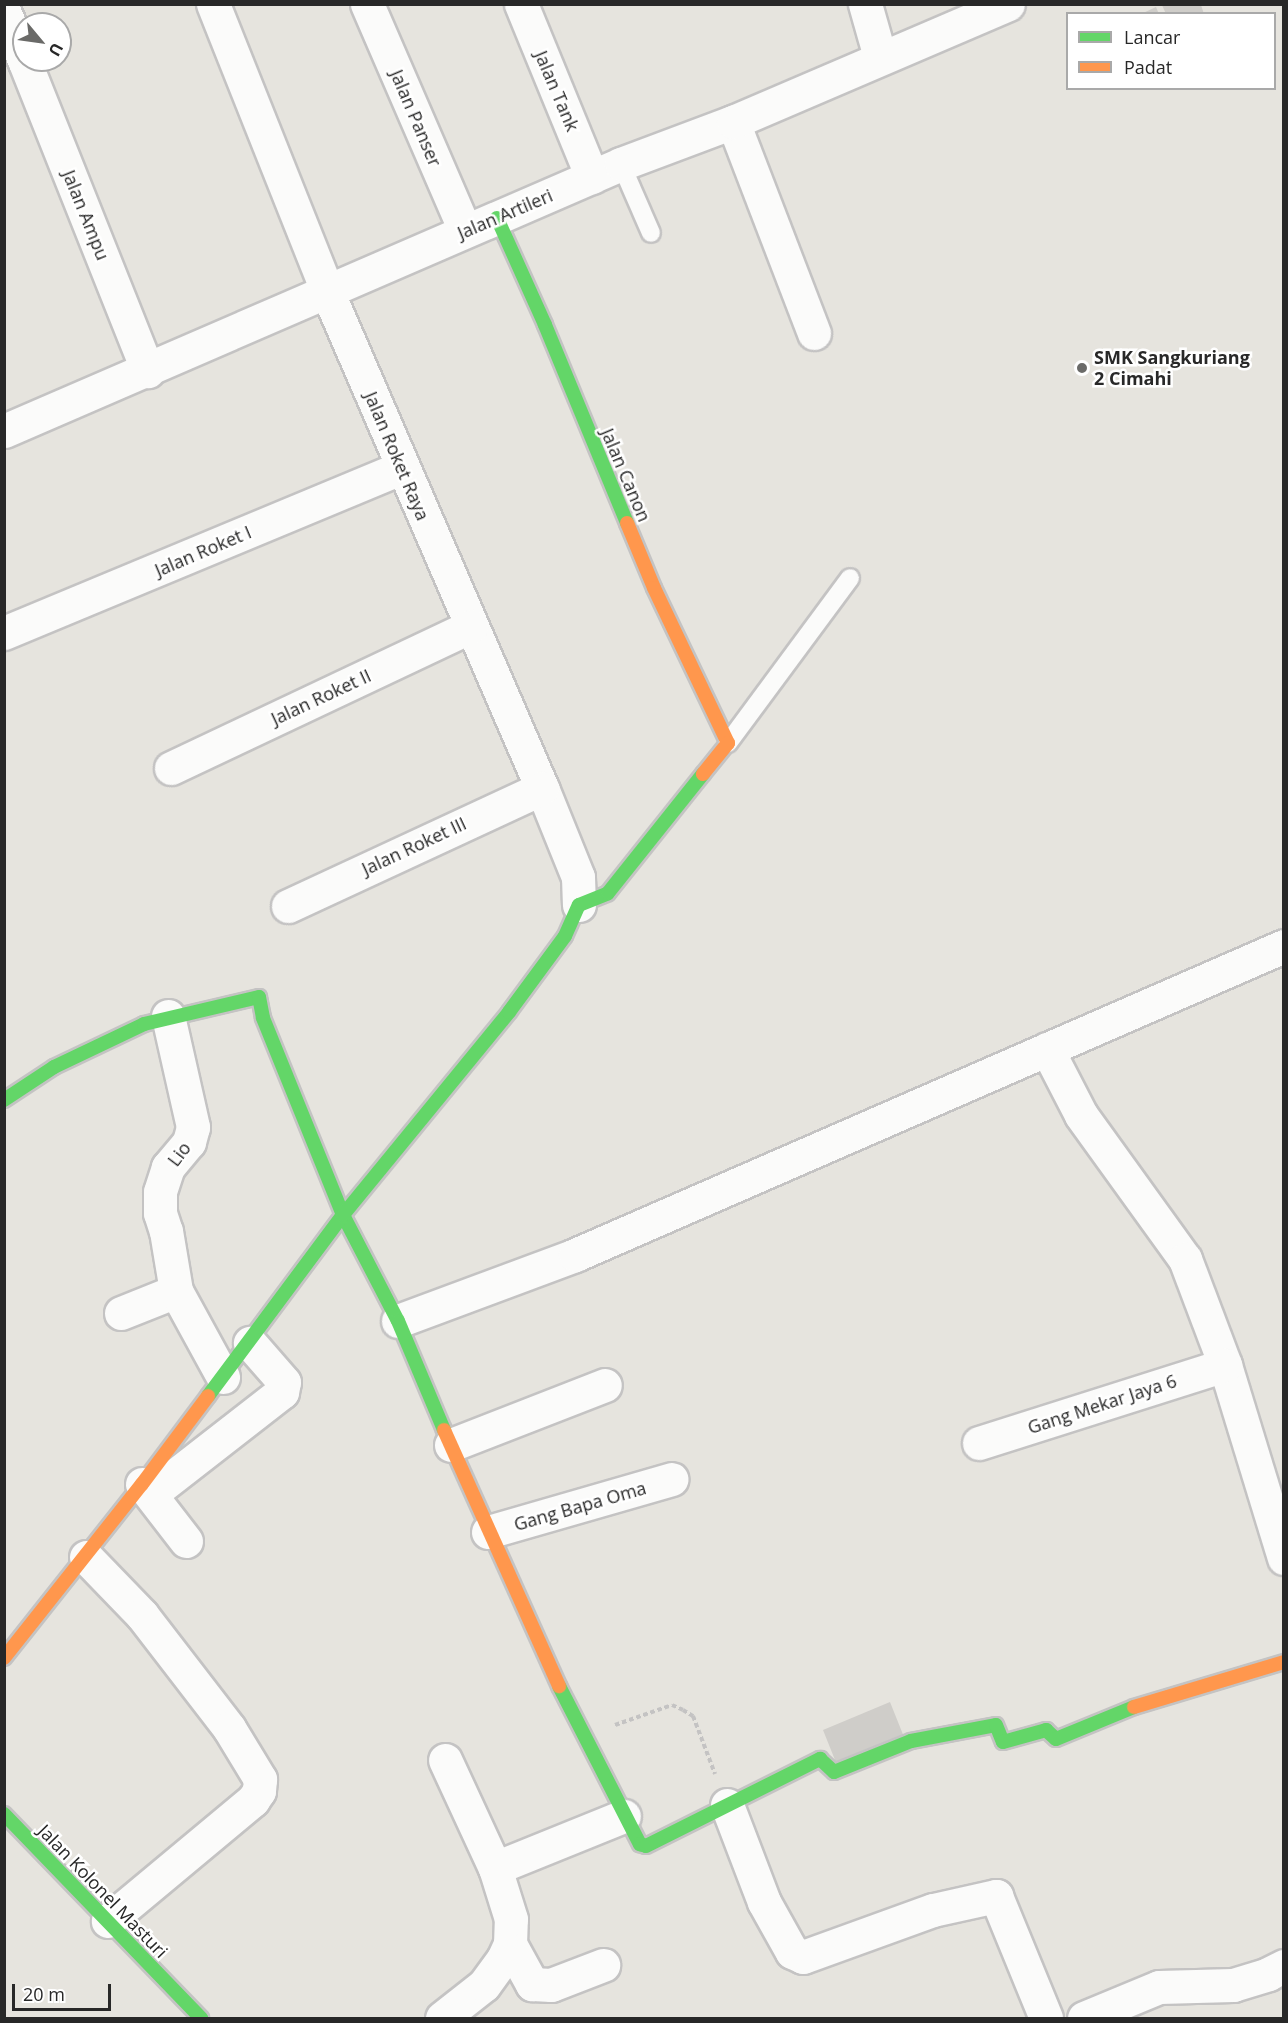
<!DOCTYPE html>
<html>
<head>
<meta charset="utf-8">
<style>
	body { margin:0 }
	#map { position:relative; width:1288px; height:2023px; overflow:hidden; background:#e6e4de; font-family:"Open Sans",sans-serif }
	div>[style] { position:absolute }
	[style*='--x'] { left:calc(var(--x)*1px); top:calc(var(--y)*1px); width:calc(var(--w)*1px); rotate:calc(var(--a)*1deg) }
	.building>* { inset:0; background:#cfcdc9 }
	.path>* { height:4px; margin-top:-2px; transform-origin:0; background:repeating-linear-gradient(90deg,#c4c3c3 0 4.5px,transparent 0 7.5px) }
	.roads { filter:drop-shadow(2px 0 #c4c3c3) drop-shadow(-2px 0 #c4c3c3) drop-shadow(0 2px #c4c3c3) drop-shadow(0 -2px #c4c3c3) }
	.lane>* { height:18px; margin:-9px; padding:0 9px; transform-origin:9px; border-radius:9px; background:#fbfbfa }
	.street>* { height:33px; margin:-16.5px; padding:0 16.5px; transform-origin:16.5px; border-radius:16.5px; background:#fbfbfa }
	.fast>* { height:14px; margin:-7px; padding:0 7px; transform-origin:7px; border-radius:7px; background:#63d668 }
	.slow>* { height:14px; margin:-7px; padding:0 7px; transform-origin:7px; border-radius:7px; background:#ff974d }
	.dots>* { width:16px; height:16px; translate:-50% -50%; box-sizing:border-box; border:3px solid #fff; border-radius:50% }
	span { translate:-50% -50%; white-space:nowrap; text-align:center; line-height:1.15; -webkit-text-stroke:5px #fff; paint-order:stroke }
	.street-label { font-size:18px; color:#282828 }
	.poi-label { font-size:18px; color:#282828; font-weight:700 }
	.left { translate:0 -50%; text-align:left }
	.frame { position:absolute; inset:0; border:6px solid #282828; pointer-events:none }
	.legend { position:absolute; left:1066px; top:12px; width:210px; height:78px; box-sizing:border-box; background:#fff; border:2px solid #a9a9a9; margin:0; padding:8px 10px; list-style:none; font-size:18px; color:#282828 }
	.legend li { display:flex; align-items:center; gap:12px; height:30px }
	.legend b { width:30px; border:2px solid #a9a9a9 }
	.north { position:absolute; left:12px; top:12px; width:60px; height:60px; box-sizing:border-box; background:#fff; border:2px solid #a9a9a9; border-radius:50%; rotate:119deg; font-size:16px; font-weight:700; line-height:24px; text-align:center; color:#282828 }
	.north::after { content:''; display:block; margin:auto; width:21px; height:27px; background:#6a6a68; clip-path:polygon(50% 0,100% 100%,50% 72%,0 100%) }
	.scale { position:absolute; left:12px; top:1984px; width:99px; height:27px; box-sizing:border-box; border:3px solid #282828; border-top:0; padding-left:8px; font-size:18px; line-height:21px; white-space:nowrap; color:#282828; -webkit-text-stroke:4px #fff; paint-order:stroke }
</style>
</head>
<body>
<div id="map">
	<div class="building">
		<div style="clip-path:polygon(1162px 5px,1201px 5px,1204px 14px,1166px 14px)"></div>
		<div style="clip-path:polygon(1156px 7px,1159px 14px,1141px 14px)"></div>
		<div style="clip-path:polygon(890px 1702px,904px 1737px,837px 1765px,823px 1730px)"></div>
	</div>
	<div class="path">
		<div style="--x:615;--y:1725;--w:60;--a:-19.3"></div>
		<div style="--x:672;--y:1705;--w:12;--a:24"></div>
		<div style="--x:683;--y:1710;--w:12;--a:31"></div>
		<div style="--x:693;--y:1716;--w:62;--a:69.2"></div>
	</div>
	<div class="roads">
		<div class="lane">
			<div style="--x:621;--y:164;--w:75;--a:66.5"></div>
			<div style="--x:728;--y:743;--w:205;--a:-53.5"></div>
		</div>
		<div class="street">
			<div style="--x:213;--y:4;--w:309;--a:68.3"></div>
			<div style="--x:327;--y:291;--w:542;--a:66.61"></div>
			<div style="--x:542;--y:788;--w:96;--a:68"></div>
			<div style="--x:578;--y:877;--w:28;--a:88"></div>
			<div style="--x:367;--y:4;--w:247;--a:66.6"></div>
			<div style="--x:521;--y:4;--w:187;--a:67.7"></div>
			<div style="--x:865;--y:4;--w:55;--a:74.2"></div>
			<div style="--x:4;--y:11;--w:53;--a:67.8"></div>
			<div style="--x:24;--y:60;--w:335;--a:68.3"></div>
			<div style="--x:733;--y:122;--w:226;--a:69"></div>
			<div style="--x:4;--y:431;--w:672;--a:-23.4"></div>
			<div style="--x:621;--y:164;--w:120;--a:-20.6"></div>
			<div style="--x:733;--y:122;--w:299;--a:-23.2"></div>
			<div style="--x:4;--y:633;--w:430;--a:-22.6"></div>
			<div style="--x:171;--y:768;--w:332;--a:-25.3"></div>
			<div style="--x:288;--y:906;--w:280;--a:-24.9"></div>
			<div style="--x:168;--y:1016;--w:114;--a:77.3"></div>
			<div style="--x:193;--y:1127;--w:16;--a:105"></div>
			<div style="--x:189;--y:1142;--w:33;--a:130"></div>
			<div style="--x:168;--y:1167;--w:26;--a:108"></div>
			<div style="--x:160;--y:1192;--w:21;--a:90"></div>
			<div style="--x:160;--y:1213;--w:19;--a:72"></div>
			<div style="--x:166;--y:1231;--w:61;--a:80.5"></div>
			<div style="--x:1047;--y:1049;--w:74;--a:62.7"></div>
			<div style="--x:1081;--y:1115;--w:178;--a:54.2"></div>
			<div style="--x:1185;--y:1259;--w:113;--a:69.3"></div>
			<div style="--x:1225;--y:1365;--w:202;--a:73"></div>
			<div style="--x:121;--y:1313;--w:59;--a:-21.8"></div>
			<div style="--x:176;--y:1291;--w:98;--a:61.3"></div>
			<div style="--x:398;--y:1321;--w:189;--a:-20.4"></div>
			<div style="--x:575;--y:1255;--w:773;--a:-23.55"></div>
			<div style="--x:979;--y:1443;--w:258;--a:-17.6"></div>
			<div style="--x:451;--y:1445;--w:165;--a:-21.3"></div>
			<div style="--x:142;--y:1484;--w:72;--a:52.3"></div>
			<div style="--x:151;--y:1494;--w:166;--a:-37.9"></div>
			<div style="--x:282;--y:1392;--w:10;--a:-79"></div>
			<div style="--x:284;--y:1382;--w:52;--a:-131.1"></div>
			<div style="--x:488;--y:1532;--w:191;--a:-16.1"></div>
			<div style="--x:86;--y:1557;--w:81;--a:46"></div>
			<div style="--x:142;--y:1615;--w:143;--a:52.4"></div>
			<div style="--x:229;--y:1728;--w:60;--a:58.7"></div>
			<div style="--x:260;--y:1779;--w:12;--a:95"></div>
			<div style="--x:259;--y:1791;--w:11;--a:124"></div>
			<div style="--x:253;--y:1800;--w:189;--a:140.2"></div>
			<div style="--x:727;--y:1805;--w:104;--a:69.1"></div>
			<div style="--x:764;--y:1902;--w:57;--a:60.8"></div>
			<div style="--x:792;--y:1952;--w:12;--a:24"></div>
			<div style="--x:803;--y:1957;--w:138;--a:-19.9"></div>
			<div style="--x:933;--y:1910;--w:65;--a:-12.5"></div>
			<div style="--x:996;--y:1896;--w:132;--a:67.7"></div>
			<div style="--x:495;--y:1868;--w:139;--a:-22"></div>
			<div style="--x:510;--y:1944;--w:46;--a:61.2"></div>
			<div style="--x:532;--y:1984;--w:19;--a:3"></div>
			<div style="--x:551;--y:1985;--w:56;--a:-21"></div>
			<div style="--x:442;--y:2018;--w:53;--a:-38.2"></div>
			<div style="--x:484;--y:1985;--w:32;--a:-54"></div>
			<div style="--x:503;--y:1959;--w:17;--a:-65"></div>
			<div style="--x:510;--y:1944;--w:25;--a:-88"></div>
			<div style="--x:511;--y:1919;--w:53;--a:-107.4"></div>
			<div style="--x:495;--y:1868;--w:119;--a:-114.8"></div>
			<div style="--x:1084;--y:2018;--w:81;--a:-22.5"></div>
			<div style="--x:1159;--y:1987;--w:74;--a:-1.5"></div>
			<div style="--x:1233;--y:1985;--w:37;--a:-17"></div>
			<div style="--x:1268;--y:1974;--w:18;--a:-27"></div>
		</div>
		<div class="fast">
			<div style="--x:497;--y:218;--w:117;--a:65.8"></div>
			<div style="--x:545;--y:325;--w:214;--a:67.5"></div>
			<div style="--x:4;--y:1100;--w:60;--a:-33.4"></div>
			<div style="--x:54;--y:1067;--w:100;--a:-25.5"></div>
			<div style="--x:144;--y:1024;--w:118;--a:-13.2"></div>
			<div style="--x:259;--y:997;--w:21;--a:79"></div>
			<div style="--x:263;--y:1018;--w:213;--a:67.9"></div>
			<div style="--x:343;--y:1215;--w:119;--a:62.6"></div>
			<div style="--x:398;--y:1321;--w:118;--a:67.1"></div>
			<div style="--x:208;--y:1396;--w:226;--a:-53.3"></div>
			<div style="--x:343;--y:1215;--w:262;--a:-50.7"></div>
			<div style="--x:509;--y:1012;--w:94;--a:-53.6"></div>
			<div style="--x:565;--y:936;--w:34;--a:-66"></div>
			<div style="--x:579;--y:905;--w:31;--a:-22"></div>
			<div style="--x:608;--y:893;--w:152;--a:-51.4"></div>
			<div style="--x:559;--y:1686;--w:178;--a:62.9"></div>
			<div style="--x:640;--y:1844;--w:6;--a:18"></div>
			<div style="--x:646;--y:1846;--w:195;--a:-26.6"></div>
			<div style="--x:820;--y:1759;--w:19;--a:43"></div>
			<div style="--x:834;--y:1772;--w:83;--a:-21.9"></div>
			<div style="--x:911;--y:1741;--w:86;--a:-10.7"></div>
			<div style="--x:996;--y:1725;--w:18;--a:68"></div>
			<div style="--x:1003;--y:1742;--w:45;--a:-15.6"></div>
			<div style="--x:1046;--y:1730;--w:13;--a:42"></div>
			<div style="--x:1056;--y:1739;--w:84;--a:-22.3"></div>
			<div style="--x:4;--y:1814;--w:284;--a:46"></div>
		</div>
		<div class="slow">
			<div style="--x:627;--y:523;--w:70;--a:67.4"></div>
			<div style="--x:654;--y:588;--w:172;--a:64.5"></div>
			<div style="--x:728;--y:743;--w:40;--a:129"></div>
			<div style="--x:444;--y:1430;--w:281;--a:65.8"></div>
			<div style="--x:4;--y:1658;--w:222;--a:-51.6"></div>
			<div style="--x:142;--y:1484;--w:110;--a:-53.1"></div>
			<div style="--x:1134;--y:1707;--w:157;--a:-16.7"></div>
		</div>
	</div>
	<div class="dots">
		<div style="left:1082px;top:368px;background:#6a6a68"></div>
	</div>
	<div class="street-label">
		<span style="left:557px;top:91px;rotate:67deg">Jalan Tank</span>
		<span style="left:416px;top:118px;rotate:67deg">Jalan Panser</span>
		<span style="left:505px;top:214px;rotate:-23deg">Jalan Artileri</span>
		<span style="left:86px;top:215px;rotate:68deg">Jalan Ampu</span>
		<span style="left:397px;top:456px;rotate:67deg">Jalan Roket Raya</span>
		<span style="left:626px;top:475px;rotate:67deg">Jalan Canon</span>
		<span style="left:203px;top:551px;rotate:-23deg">Jalan Roket I</span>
		<span style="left:321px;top:697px;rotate:-25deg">Jalan Roket II</span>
		<span style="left:414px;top:846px;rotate:-25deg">Jalan Roket III</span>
		<span style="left:179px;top:1154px;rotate:-53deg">Lio</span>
		<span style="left:1102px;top:1404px;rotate:-18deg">Gang Mekar Jaya 6</span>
		<span style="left:580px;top:1506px;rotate:-16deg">Gang Bapa Oma</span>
		<span style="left:103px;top:1891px;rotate:46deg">Jalan Kolonel Masturi</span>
	</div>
	<div class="poi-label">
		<span class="left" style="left:1094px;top:368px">SMK Sangkuriang<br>2 Cimahi</span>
	</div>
	<div class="frame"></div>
	<ul class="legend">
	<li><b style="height:8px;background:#63d668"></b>Lancar</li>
	<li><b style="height:8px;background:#ff974d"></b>Padat</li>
	</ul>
	<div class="north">U</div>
	<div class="scale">20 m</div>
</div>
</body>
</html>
